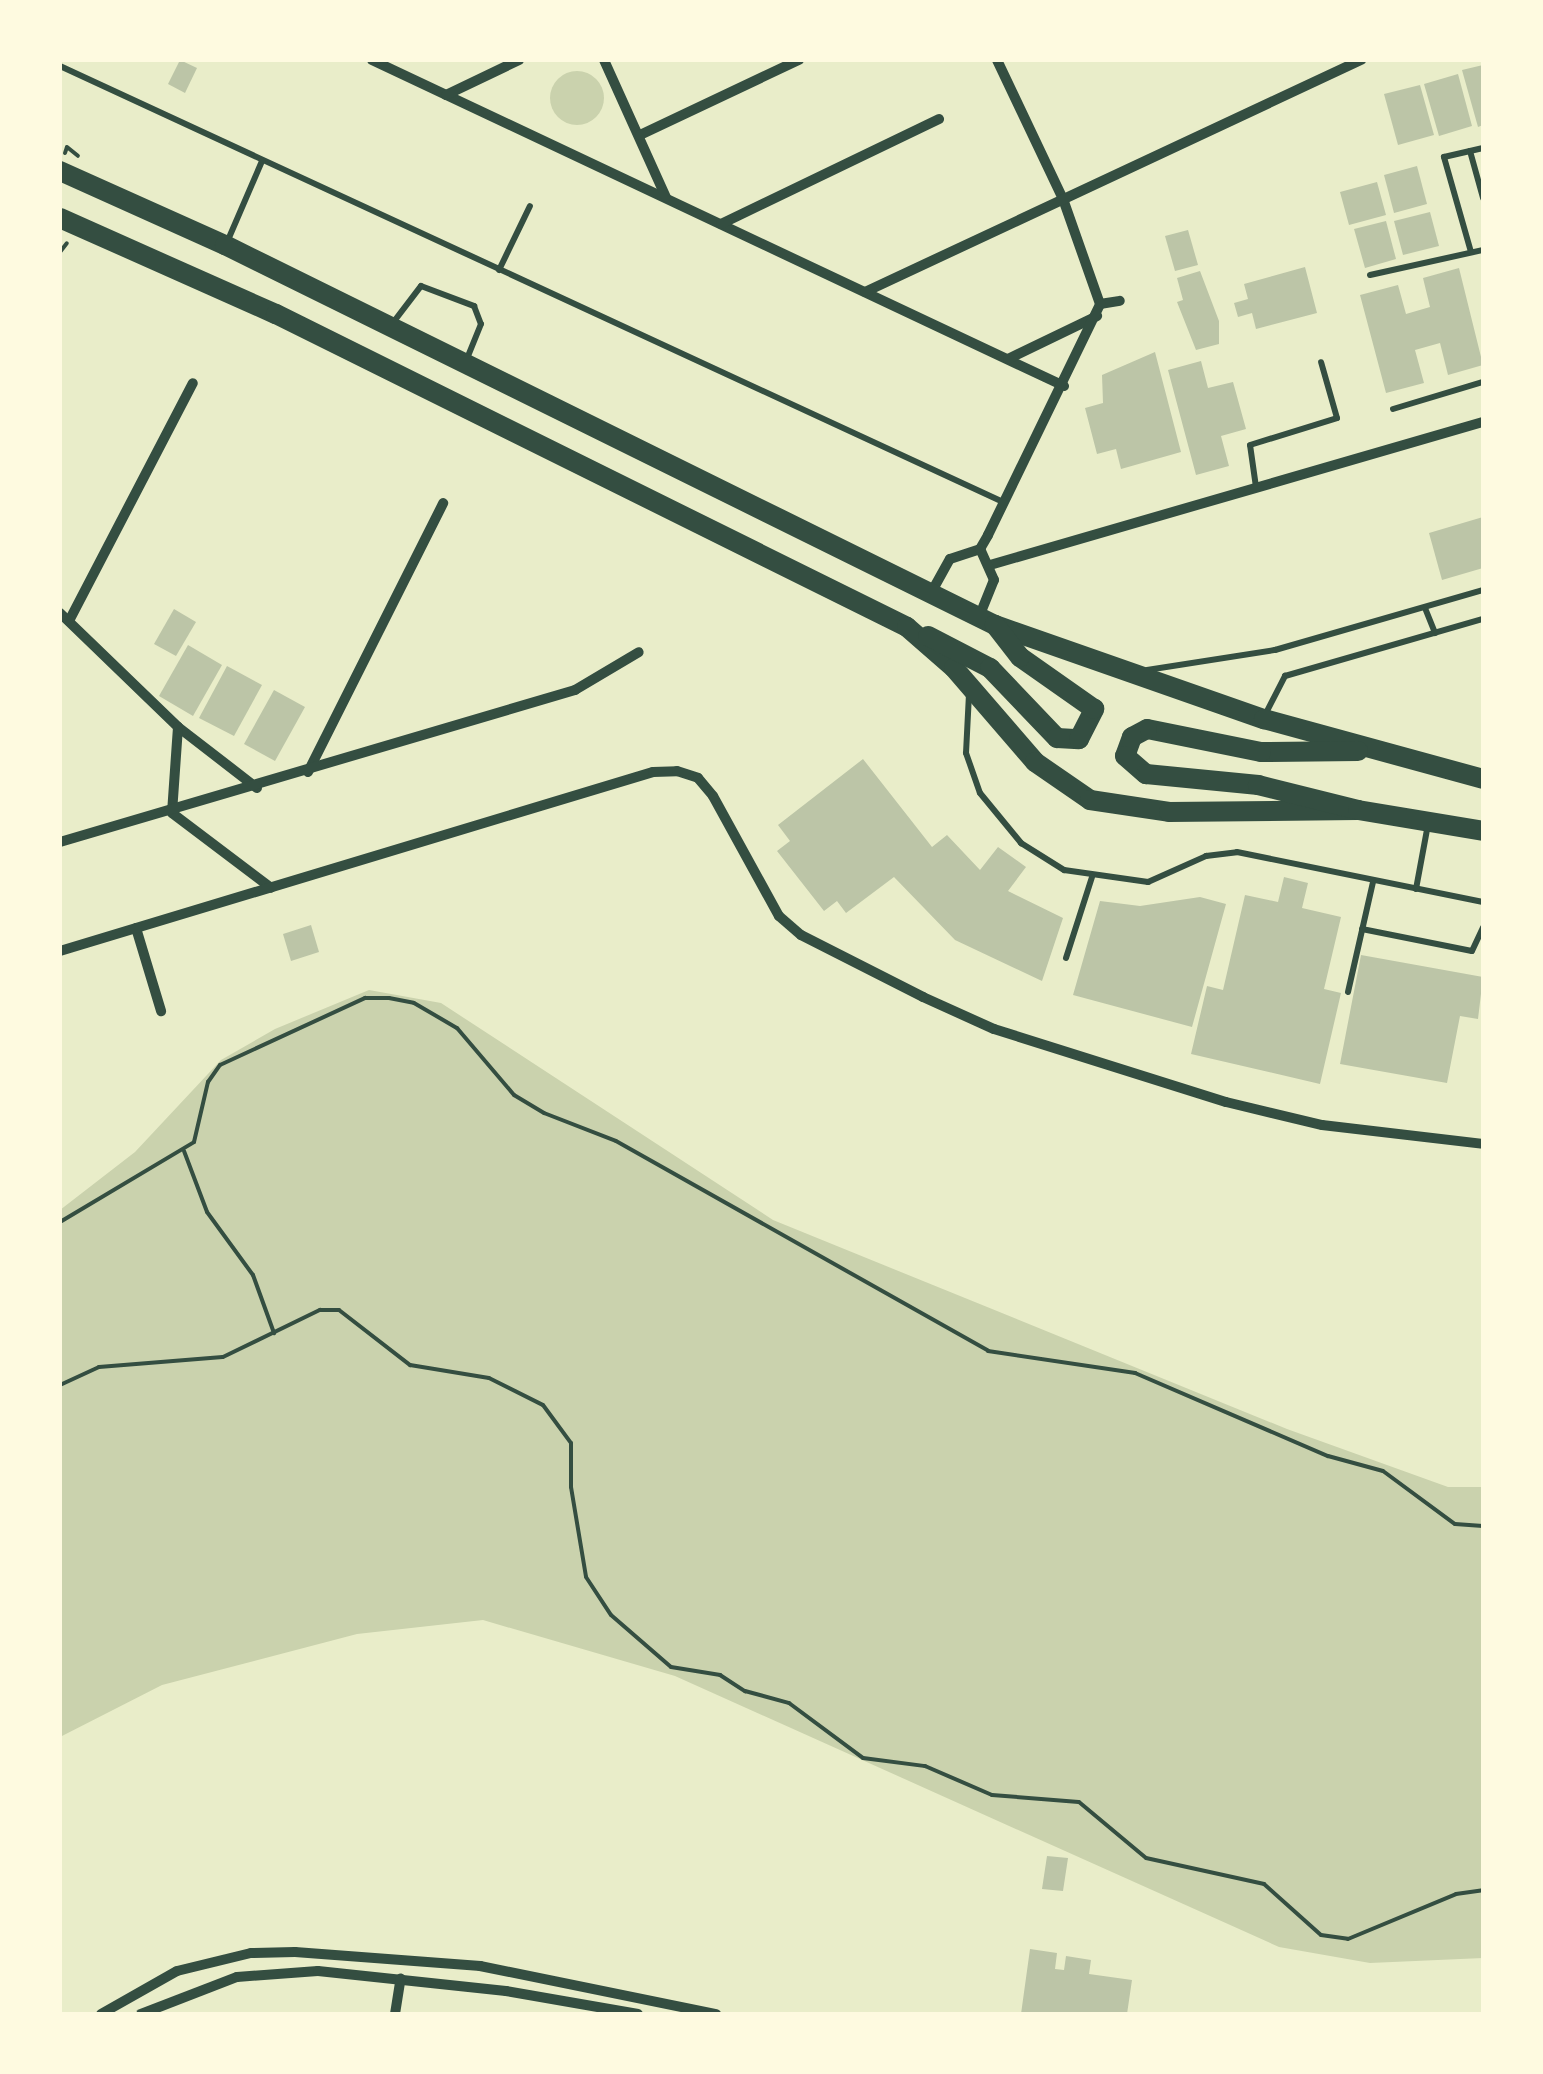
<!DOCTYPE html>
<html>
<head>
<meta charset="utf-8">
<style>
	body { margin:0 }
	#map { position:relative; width:1543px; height:2074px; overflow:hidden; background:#e9edc9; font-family:"Noto Sans",sans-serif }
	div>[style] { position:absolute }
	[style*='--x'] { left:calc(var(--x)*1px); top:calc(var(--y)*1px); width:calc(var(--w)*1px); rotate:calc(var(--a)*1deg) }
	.green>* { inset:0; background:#cad2ad }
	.round { border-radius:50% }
	.building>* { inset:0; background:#bcc5a7 }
	.path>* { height:4px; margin:-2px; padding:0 2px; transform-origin:2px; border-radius:2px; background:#344e41 }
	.service>* { height:6px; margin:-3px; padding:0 3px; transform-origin:3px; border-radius:3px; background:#344e41 }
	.minor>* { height:10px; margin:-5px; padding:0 5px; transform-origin:5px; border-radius:5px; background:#344e41 }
	.primary>* { height:20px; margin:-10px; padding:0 10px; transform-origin:10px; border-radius:10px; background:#344e41 }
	span { translate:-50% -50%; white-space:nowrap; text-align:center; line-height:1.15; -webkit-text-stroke:8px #fefae0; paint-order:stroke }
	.frame { position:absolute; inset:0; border:62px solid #fefae0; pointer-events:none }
</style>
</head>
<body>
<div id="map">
	<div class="green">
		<div class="round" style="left:550px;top:71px;width:54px;height:54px"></div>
		<div style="clip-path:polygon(369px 990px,441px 1003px,773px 1220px,1287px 1429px,1448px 1487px,1483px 1487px,1483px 1958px,1370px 1963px,1279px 1947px,675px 1676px,483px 1620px,357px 1634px,162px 1685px,60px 1737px,60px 1210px,135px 1152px,221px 1060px,275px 1029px)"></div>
	</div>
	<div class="building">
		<div style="clip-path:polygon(180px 60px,197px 68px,185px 93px,168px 84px)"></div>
		<div style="clip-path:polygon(1483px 65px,1483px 125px,1478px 127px,1462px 70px)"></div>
		<div style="clip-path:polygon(1458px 74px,1472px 126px,1439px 136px,1424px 84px)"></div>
		<div style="clip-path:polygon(1420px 85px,1434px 135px,1398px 145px,1384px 94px)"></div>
		<div style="clip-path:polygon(1417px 166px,1427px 204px,1394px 213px,1384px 175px)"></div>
		<div style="clip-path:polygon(1377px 182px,1386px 215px,1349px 225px,1340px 192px)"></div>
		<div style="clip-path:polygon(1430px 212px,1439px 246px,1403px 255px,1394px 221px)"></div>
		<div style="clip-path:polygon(1386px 221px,1396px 259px,1365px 268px,1354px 229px)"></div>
		<div style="clip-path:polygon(1188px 230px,1198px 265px,1175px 271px,1165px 236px)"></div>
		<div style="clip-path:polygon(1305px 267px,1317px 313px,1256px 329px,1252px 313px,1238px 317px,1234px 303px,1248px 299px,1244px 284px)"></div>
		<div style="clip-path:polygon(1459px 268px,1483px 365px,1448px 375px,1440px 343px,1415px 350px,1424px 383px,1386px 393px,1360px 295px,1398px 285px,1406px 314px,1430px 307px,1423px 278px)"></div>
		<div style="clip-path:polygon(1200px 271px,1219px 321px,1219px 344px,1196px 350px,1177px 302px,1183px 300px,1177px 278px)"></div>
		<div style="clip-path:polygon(1155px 352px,1181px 452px,1121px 469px,1116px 449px,1097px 454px,1085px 408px,1103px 403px,1102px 375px)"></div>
		<div style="clip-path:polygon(1201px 361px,1208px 388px,1233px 382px,1246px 429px,1221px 436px,1229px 466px,1196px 475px,1168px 370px)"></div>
		<div style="clip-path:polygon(1483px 517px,1483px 568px,1442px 580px,1429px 533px)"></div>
		<div style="clip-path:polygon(174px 609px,196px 622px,176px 656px,154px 644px)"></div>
		<div style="clip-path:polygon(188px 645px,222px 665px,193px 716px,159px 696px)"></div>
		<div style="clip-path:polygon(227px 666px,262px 685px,234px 736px,199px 718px)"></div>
		<div style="clip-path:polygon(274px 690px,305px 707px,275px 761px,244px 744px)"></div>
		<div style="clip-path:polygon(863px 759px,932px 847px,947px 835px,980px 870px,998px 847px,1026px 867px,1008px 891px,1063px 918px,1042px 981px,955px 940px,894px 877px,846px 913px,837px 901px,824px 911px,777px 851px,790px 841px,778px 825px)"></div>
		<div style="clip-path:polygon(1284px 877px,1308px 883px,1302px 908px,1341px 917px,1324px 989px,1341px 993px,1320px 1084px,1191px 1054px,1207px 986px,1223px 990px,1245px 895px,1278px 902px)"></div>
		<div style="clip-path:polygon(1200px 897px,1226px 904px,1192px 1027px,1073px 995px,1100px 901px,1140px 906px)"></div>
		<div style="clip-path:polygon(311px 925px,319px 952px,291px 961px,283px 934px)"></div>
		<div style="clip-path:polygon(1361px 955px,1483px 977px,1478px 1019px,1460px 1016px,1447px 1083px,1340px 1064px)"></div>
		<div style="clip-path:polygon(1047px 1856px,1068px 1858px,1063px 1891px,1042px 1889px)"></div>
		<div style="clip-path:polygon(1030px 1949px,1057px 1953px,1055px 1969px,1064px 1970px,1066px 1956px,1091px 1960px,1089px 1974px,1132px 1980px,1127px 2014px,1021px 2014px)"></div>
	</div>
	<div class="path">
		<div style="--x:65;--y:153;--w:6;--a:-72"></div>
		<div style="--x:67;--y:147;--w:14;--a:39"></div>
		<div style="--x:60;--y:252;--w:11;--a:-52"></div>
		<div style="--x:184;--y:1151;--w:65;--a:69.3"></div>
		<div style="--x:207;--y:1212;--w:78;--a:53.9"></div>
		<div style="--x:253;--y:1275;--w:62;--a:70.1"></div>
		<div style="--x:60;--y:1222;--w:156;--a:-30.8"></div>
		<div style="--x:194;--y:1142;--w:62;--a:-76.9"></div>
		<div style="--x:208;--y:1082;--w:21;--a:-55"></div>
		<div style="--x:220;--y:1065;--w:160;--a:-24.8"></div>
		<div style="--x:365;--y:998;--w:24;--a:0"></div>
		<div style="--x:389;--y:998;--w:25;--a:11"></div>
		<div style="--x:414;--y:1003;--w:50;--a:30.2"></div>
		<div style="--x:457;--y:1028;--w:88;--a:49.6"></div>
		<div style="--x:514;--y:1095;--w:35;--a:31"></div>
		<div style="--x:544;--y:1113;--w:77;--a:21.3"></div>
		<div style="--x:616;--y:1141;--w:427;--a:29.4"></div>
		<div style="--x:988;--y:1351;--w:149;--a:8.5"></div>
		<div style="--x:1135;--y:1373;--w:210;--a:23.3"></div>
		<div style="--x:1328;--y:1456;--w:57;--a:15.3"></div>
		<div style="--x:1383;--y:1471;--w:89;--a:36.4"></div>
		<div style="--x:1455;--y:1524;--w:28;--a:4"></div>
		<div style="--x:60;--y:1385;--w:43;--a:-24.8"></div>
		<div style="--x:99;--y:1367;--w:124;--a:-4.6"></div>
		<div style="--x:223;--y:1357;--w:108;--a:-25.9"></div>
		<div style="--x:320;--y:1310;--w:19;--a:0"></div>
		<div style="--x:339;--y:1310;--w:90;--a:37.8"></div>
		<div style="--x:410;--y:1365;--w:80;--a:9.3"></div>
		<div style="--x:489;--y:1378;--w:60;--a:26.6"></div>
		<div style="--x:543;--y:1405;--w:47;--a:53.6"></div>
		<div style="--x:571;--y:1443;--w:44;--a:90"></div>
		<div style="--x:571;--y:1487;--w:91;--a:80.5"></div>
		<div style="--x:586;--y:1577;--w:45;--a:56.7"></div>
		<div style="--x:611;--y:1615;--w:79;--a:40.9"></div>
		<div style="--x:671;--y:1667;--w:50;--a:9.3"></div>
		<div style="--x:720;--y:1675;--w:30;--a:33"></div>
		<div style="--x:745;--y:1691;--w:46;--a:15.3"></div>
		<div style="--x:789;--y:1703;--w:92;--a:36.6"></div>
		<div style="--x:863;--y:1758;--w:63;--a:7.4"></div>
		<div style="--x:925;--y:1766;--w:73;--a:23.4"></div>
		<div style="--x:992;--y:1795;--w:87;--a:4.6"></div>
		<div style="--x:1079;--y:1802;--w:87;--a:39.9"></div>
		<div style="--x:1146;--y:1858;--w:121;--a:12.4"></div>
		<div style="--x:1264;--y:1884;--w:76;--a:41.8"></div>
		<div style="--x:1321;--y:1935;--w:27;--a:8"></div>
		<div style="--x:1348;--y:1939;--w:117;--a:-22.6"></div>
		<div style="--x:1456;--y:1894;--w:27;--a:-8"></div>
	</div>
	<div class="service">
		<div style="--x:60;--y:66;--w:1039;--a:24.81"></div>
		<div style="--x:1470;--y:151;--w:49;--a:74.5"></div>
		<div style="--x:228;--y:240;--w:86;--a:-66.7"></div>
		<div style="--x:1471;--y:252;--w:99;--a:-105.9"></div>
		<div style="--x:1444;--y:157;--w:40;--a:-13"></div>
		<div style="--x:499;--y:270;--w:71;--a:-64.2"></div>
		<div style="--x:1370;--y:275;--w:116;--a:-12.5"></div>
		<div style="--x:392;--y:324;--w:48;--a:-52.7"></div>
		<div style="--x:421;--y:286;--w:57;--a:20.7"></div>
		<div style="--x:474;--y:306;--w:19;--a:69"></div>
		<div style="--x:481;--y:324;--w:38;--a:112"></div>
		<div style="--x:1393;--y:409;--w:94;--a:-16.7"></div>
		<div style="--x:1256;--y:487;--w:42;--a:-98.1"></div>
		<div style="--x:1250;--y:445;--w:91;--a:-17.2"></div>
		<div style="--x:1337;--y:418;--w:58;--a:-105.9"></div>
		<div style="--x:1425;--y:608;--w:27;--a:68"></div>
		<div style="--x:1147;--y:670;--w:130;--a:-8.9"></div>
		<div style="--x:1275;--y:650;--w:216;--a:-16.1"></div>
		<div style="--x:969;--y:694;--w:59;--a:92.9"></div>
		<div style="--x:966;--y:753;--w:42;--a:70.7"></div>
		<div style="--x:980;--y:793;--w:65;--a:50.6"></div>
		<div style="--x:1021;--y:843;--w:51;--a:32.1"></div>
		<div style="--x:1064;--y:870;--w:85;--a:8.1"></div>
		<div style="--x:1148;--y:882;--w:64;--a:-24.1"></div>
		<div style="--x:1206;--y:856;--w:31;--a:-7"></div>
		<div style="--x:1237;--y:852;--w:251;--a:11.5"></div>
		<div style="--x:1266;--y:713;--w:42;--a:-62.8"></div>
		<div style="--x:1285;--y:676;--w:206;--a:-16.1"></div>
		<div style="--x:1416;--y:889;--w:66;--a:-79.5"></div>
		<div style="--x:1362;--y:929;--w:112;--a:11.3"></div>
		<div style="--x:1472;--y:951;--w:26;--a:-65"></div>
		<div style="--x:1066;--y:958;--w:85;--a:-72.2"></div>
		<div style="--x:1348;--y:992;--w:113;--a:-77.2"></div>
	</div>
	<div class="minor">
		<div style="--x:372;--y:60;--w:765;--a:25.23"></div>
		<div style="--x:604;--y:60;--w:150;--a:65.7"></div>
		<div style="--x:997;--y:60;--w:154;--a:64.6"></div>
		<div style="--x:1063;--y:199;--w:111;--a:70.6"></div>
		<div style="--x:446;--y:95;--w:81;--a:-25.6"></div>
		<div style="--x:640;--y:135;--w:176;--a:-25.3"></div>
		<div style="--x:721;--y:224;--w:242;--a:-25.7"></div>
		<div style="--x:865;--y:292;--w:548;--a:-25.07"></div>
		<div style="--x:1100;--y:304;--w:20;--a:-9"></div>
		<div style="--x:1008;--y:359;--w:99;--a:-25.8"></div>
		<div style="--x:990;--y:565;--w:513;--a:-16.18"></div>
		<div style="--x:931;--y:593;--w:39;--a:-61"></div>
		<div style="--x:950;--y:559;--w:32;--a:-18"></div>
		<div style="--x:980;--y:549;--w:16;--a:-60"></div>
		<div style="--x:988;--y:535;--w:257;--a:-64.1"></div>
		<div style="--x:60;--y:613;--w:164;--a:44"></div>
		<div style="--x:979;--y:617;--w:40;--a:-68"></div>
		<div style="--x:994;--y:580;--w:34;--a:-114"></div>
		<div style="--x:69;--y:621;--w:268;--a:-62.5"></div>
		<div style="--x:308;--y:772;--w:301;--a:-63.3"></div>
		<div style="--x:257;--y:788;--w:100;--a:-142.3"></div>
		<div style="--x:178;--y:727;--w:86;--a:94"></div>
		<div style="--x:172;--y:813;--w:124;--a:37.1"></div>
		<div style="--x:60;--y:842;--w:537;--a:-16.44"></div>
		<div style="--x:575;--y:690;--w:74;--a:-30.7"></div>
		<div style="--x:136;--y:928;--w:87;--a:73.2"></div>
		<div style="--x:60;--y:951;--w:619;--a:-16.8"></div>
		<div style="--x:653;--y:772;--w:24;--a:-2"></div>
		<div style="--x:677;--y:771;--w:22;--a:18"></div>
		<div style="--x:698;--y:778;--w:23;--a:50"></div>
		<div style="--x:713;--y:796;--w:137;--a:61.2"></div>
		<div style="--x:779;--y:916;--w:29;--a:41"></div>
		<div style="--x:801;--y:935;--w:137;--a:26.9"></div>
		<div style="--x:923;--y:997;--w:78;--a:24.3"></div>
		<div style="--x:994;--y:1029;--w:243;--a:17.5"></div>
		<div style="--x:1226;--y:1102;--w:99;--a:13.5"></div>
		<div style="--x:1322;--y:1125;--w:162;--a:6.7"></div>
		<div style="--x:101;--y:2014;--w:87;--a:-29.5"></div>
		<div style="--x:177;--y:1971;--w:76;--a:-13.7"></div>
		<div style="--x:251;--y:1953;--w:44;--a:-1.3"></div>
		<div style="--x:295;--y:1952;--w:186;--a:4.3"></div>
		<div style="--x:480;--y:1966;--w:241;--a:11.5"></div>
		<div style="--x:141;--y:2014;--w:103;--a:-21.1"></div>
		<div style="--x:237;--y:1977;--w:81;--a:-4.2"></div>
		<div style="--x:318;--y:1971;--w:189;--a:6.1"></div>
		<div style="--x:506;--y:1991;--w:134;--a:9.9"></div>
		<div style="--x:395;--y:2014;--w:36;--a:-81"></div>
	</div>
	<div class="primary">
		<div style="--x:60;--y:171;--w:181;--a:24.2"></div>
		<div style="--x:225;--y:245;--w:859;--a:26.27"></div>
		<div style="--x:995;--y:625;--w:285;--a:19.3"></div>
		<div style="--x:1264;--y:719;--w:227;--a:15.3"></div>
		<div style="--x:60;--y:218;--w:236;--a:24"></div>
		<div style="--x:276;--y:314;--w:704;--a:26.38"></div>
		<div style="--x:907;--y:627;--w:62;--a:41.1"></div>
		<div style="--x:954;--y:668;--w:124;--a:49.2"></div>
		<div style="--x:1035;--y:762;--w:67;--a:34.6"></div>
		<div style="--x:1090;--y:800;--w:80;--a:8.6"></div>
		<div style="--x:1169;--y:812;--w:189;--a:-0.6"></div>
		<div style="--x:928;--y:636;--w:70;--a:27.3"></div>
		<div style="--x:990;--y:668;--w:97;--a:46.3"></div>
		<div style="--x:1057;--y:738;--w:22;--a:3"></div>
		<div style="--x:1079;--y:739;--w:34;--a:-63"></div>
		<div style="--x:1094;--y:709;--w:90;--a:-144.9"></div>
		<div style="--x:1020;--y:657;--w:41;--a:-128"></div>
		<div style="--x:1358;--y:751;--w:97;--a:179.4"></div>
		<div style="--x:1261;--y:752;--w:116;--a:-168.6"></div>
		<div style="--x:1147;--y:729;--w:17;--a:152"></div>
		<div style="--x:1132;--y:737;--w:20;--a:110"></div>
		<div style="--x:1125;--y:756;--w:28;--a:41"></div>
		<div style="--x:1146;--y:774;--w:113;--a:5.6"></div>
		<div style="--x:1258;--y:785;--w:103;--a:14"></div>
		<div style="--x:1358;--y:810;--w:127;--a:9.5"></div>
	</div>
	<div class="frame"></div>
</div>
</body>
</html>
